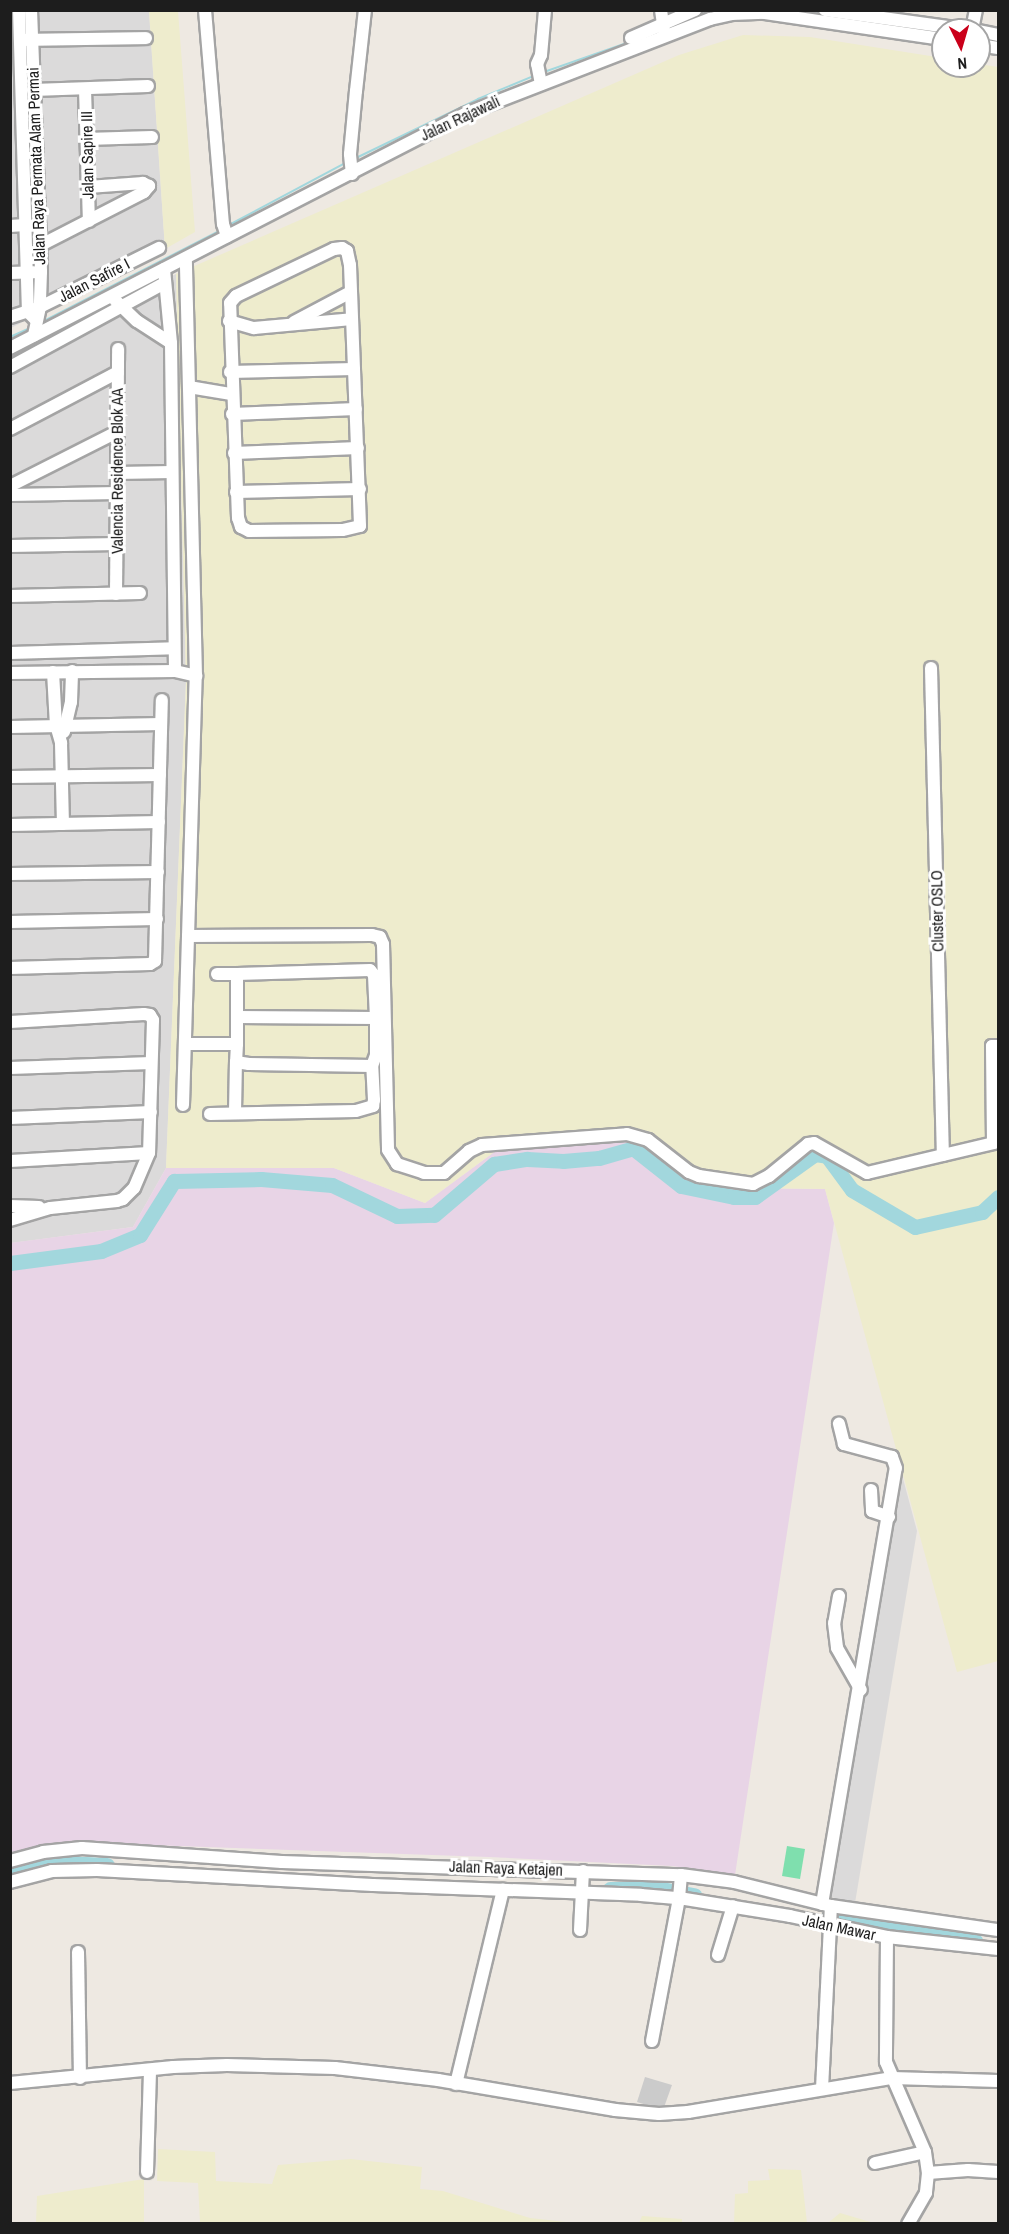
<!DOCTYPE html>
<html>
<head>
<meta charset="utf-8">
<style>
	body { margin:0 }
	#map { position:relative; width:1009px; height:2234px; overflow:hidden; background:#eee9e2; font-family:"Archivo Narrow",sans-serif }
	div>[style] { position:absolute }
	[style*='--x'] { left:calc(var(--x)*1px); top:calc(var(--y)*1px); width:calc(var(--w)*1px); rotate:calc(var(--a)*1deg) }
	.residential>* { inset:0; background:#dbdada }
	.industrial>* { inset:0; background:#e8d4e6 }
	.religious>* { inset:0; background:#cbcbcb }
	.farmland>* { inset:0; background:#eeeccd }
	.pitch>* { inset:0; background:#7fdfae }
	.stream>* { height:2px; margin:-1px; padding:0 1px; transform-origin:1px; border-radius:1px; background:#a2d7dd }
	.river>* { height:15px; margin:-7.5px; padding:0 7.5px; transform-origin:7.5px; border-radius:7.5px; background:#a2d7dd }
	.roads { filter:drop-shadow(2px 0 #a4a4a4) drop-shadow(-2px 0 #a4a4a4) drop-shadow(0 2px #a4a4a4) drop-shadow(0 -2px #a4a4a4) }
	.minor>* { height:12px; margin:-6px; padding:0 6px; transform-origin:6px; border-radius:6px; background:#fff }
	span { translate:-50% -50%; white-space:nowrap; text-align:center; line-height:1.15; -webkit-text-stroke:6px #fff; paint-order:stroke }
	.street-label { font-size:16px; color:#1d1d1d }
	.frame { position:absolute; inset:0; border:12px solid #1d1d1d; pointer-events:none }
	.north { position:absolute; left:931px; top:18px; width:60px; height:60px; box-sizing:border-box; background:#fff; border:2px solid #a5a5a5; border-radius:50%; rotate:175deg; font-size:16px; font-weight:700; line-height:24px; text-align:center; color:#1d1d1d }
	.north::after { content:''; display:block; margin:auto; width:21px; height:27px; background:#ca001a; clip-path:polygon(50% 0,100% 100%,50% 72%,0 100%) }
</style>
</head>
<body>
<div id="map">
	<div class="residential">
		<div style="clip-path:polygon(11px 11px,149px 11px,165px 249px,11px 328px)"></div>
		<div style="clip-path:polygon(176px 274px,186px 681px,166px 1168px,133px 1227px,11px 1243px,11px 359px)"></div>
		<div style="clip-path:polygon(901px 1471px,917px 1531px,855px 1903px,827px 1896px)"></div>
	</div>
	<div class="industrial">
		<div style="clip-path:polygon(634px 1133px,727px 1188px,825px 1189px,834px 1223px,735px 1875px,672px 1866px,489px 1857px,65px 1842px,11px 1853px,10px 1243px,133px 1227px,166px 1168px,334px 1168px,425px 1203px,505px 1144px)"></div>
	</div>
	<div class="religious">
		<div style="clip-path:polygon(645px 2077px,672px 2085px,663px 2110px,637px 2102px)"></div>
	</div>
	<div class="farmland">
		<div style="clip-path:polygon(149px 11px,178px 11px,195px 232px,165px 249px)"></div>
		<div style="clip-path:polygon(743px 35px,810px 37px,943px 58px,943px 66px,979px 66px,979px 64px,998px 67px,998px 1661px,957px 1672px,825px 1189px,727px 1188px,634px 1133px,505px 1144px,425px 1203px,334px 1168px,166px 1168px,186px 681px,176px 274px,679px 55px)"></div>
		<div style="clip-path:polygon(158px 2149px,215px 2152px,216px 2181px,272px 2184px,278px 2165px,351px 2159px,422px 2167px,420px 2189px,443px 2191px,530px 2218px,575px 2223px,200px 2223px,198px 2183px,157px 2181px)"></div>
		<div style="clip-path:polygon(768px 2169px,801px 2170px,807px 2223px,734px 2223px,735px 2194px,748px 2193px,748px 2181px,770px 2180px)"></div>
		<div style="clip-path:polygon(144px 2179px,144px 2223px,36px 2223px,37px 2196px)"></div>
		<div style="clip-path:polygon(840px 2213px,874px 2223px,828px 2223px)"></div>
		<div style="clip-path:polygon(642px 2216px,682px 2219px,682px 2223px,639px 2223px)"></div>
	</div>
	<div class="pitch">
		<div style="clip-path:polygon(787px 1846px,805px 1849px,800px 1879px,782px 1876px)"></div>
	</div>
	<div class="stream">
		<div style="--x:806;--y:10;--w:17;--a:10"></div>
		<div style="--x:685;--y:21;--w:25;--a:-27"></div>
		<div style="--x:544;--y:72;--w:90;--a:-19.4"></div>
		<div style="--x:356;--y:158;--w:136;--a:-25.8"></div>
		<div style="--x:478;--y:99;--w:63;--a:-22.5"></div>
		<div style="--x:229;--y:225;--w:132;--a:-28.1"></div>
		<div style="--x:42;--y:322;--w:201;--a:-27.2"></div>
		<div style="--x:10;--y:337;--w:24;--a:-24"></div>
	</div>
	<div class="river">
		<div style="--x:10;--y:1263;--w:92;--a:-7.5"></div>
		<div style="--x:101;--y:1251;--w:42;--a:-22.3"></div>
		<div style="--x:140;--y:1235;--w:64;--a:-57.8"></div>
		<div style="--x:174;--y:1181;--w:87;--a:-1.3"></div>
		<div style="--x:261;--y:1179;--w:71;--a:4.8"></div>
		<div style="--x:332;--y:1185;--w:72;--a:25.5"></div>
		<div style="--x:397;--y:1216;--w:37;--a:-2"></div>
		<div style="--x:434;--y:1215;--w:79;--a:-40.4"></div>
		<div style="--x:494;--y:1164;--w:33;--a:-9"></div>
		<div style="--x:527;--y:1159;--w:36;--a:3"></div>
		<div style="--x:563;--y:1161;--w:36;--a:-5"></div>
		<div style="--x:599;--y:1158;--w:35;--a:-16"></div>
		<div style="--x:633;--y:1148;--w:61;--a:38.4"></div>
		<div style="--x:681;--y:1186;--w:54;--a:11.7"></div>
		<div style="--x:734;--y:1197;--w:21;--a:0"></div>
		<div style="--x:755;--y:1197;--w:74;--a:-35.6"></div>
		<div style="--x:815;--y:1154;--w:12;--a:9"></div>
		<div style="--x:827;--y:1156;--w:42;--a:53.7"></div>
		<div style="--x:852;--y:1190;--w:73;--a:30.4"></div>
		<div style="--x:915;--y:1227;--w:69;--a:-12.6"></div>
		<div style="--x:982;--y:1212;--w:22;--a:-43"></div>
		<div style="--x:10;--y:1872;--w:54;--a:-9.6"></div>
		<div style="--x:63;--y:1863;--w:44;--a:2.6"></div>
		<div style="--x:610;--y:1889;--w:52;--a:0"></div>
		<div style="--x:662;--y:1889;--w:33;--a:11"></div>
		<div style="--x:826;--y:1919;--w:151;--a:8.4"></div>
	</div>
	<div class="roads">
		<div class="minor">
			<div style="--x:19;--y:10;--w:302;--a:88.3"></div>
			<div style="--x:28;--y:312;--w:11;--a:45"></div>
			<div style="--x:31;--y:10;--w:262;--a:87.8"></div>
			<div style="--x:41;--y:272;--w:35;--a:92"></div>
			<div style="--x:40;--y:307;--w:29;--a:102"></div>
			<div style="--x:205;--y:10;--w:215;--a:85.2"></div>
			<div style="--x:223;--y:224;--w:13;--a:72"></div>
			<div style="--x:661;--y:10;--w:21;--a:82"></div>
			<div style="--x:825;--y:10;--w:146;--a:7.9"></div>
			<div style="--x:972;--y:30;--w:20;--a:-79"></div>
			<div style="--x:979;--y:31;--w:19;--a:12"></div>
			<div style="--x:631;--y:38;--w:70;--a:-23.6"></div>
			<div style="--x:25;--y:40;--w:121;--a:-0.9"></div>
			<div style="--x:979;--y:45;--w:19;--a:9"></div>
			<div style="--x:541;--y:84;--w:20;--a:-101"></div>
			<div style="--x:537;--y:64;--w:10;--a:-66"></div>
			<div style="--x:541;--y:55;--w:45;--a:-84.9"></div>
			<div style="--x:85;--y:89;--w:132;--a:88.3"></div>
			<div style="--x:33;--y:90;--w:115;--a:-2"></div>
			<div style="--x:86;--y:139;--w:66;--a:-1.7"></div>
			<div style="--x:352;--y:174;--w:20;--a:-96"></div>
			<div style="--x:350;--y:154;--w:63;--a:-84.6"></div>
			<div style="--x:356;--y:91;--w:81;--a:-83.7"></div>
			<div style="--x:10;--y:226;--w:15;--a:-4"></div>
			<div style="--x:39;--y:246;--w:118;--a:-27.2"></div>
			<div style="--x:144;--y:192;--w:8;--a:-50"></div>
			<div style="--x:149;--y:186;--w:7;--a:-153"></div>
			<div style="--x:143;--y:183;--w:55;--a:175.8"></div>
			<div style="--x:342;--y:248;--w:6;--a:31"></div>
			<div style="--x:347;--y:251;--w:14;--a:78"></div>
			<div style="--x:350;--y:265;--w:261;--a:87.8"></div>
			<div style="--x:360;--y:526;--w:18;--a:167"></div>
			<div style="--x:342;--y:530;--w:93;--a:179.4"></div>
			<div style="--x:249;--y:531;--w:9;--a:-153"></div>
			<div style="--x:241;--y:527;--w:9;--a:-108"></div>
			<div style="--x:238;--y:518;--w:215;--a:-92.1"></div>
			<div style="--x:230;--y:303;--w:9;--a:-49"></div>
			<div style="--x:236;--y:296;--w:109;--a:-25.6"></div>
			<div style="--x:334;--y:249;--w:8;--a:-7"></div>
			<div style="--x:164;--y:269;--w:74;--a:84.6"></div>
			<div style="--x:171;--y:343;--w:328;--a:89.3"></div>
			<div style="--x:10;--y:273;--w:24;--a:-2"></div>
			<div style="--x:115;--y:300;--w:30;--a:44"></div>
			<div style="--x:137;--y:321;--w:40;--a:32.9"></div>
			<div style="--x:10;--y:317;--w:32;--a:-18"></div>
			<div style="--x:40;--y:307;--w:133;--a:-26.4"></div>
			<div style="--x:229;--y:321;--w:26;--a:16"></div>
			<div style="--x:254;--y:328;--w:98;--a:-5.2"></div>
			<div style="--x:294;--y:322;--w:64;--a:-27.8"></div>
			<div style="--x:10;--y:348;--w:512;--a:-27.22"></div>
			<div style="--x:465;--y:114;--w:263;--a:-21.2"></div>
			<div style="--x:710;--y:19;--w:22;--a:-13"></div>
			<div style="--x:731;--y:14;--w:33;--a:-2"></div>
			<div style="--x:764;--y:13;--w:181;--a:8.3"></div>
			<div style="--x:10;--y:367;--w:176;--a:-28.5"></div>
			<div style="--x:230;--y:372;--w:124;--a:-1.4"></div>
			<div style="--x:189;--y:387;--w:43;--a:9.5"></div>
			<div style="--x:232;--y:414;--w:124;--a:-2.3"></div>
			<div style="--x:10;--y:429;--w:122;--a:-27.8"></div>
			<div style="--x:234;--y:453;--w:124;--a:-2.3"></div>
			<div style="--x:117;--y:473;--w:55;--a:-1"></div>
			<div style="--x:10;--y:486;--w:120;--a:-26.8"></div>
			<div style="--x:236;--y:492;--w:124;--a:-1.4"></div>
			<div style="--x:10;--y:495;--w:107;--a:-1.1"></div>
			<div style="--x:10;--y:546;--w:107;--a:-1.1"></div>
			<div style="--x:116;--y:594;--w:245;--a:-89.5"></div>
			<div style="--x:10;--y:596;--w:130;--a:-1.3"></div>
			<div style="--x:10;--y:653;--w:164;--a:-1.7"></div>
			<div style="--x:931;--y:668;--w:487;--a:88.6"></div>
			<div style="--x:53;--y:672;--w:53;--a:86.8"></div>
			<div style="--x:56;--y:725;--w:19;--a:74"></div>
			<div style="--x:61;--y:743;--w:81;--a:88.6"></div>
			<div style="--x:10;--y:673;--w:165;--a:-0.7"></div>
			<div style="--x:175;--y:671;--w:22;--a:13"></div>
			<div style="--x:10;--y:727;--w:151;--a:-1.1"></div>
			<div style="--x:64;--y:732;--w:31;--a:-77"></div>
			<div style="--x:71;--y:702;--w:31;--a:-88"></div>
			<div style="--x:10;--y:777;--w:150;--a:-0.8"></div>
			<div style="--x:10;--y:825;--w:149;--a:-1.2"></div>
			<div style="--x:10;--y:874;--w:148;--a:-0.8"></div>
			<div style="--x:10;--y:922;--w:147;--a:-1.2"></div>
			<div style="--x:188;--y:936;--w:184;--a:-0.3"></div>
			<div style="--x:372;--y:935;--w:8;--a:14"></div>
			<div style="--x:380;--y:937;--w:8;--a:67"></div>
			<div style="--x:383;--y:944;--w:206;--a:88.6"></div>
			<div style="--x:388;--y:1150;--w:17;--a:57"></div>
			<div style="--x:397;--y:1164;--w:28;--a:18"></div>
			<div style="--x:424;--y:1173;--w:20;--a:0"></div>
			<div style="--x:444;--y:1173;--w:33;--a:-41"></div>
			<div style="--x:469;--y:1151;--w:14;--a:-25"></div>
			<div style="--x:482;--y:1145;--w:145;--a:-4.3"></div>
			<div style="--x:627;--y:1134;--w:22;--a:16"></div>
			<div style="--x:648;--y:1140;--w:52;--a:38"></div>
			<div style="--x:689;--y:1172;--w:11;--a:22"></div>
			<div style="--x:699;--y:1176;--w:55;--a:8.4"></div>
			<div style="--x:753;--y:1184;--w:18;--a:-27"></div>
			<div style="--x:769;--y:1176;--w:50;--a:-39.4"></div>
			<div style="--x:808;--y:1144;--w:6;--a:-9"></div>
			<div style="--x:814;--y:1143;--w:61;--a:29.5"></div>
			<div style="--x:867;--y:1173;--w:135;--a:-13.3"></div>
			<div style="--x:10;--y:968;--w:140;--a:-1.6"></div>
			<div style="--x:150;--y:964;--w:6;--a:-31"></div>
			<div style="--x:155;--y:961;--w:261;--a:-88.5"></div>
			<div style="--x:237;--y:1017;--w:139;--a:0.4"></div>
			<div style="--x:10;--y:1022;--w:134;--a:-3.4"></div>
			<div style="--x:144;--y:1014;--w:6;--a:9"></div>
			<div style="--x:150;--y:1015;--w:6;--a:59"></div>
			<div style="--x:153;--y:1020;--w:133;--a:91.7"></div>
			<div style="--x:149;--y:1153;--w:38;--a:113"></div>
			<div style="--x:134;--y:1188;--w:16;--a:135"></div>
			<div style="--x:123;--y:1199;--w:6;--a:162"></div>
			<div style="--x:117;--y:1201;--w:67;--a:174"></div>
			<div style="--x:50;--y:1208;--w:42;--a:163.3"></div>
			<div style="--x:185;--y:1044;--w:52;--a:0"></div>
			<div style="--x:237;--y:1044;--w:70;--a:-90"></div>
			<div style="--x:237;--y:974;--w:20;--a:180"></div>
			<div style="--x:237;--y:1044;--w:18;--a:93"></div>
			<div style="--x:236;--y:1062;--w:13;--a:9"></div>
			<div style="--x:249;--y:1064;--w:123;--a:0.9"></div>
			<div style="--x:10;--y:1068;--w:141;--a:-2"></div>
			<div style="--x:183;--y:1105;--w:429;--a:-88.3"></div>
			<div style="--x:196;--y:676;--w:418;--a:-91.4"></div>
			<div style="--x:235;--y:1112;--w:50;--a:-88.9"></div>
			<div style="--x:210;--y:1114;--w:146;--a:-1.2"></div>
			<div style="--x:356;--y:1111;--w:18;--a:-16"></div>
			<div style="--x:373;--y:1106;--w:6;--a:-81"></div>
			<div style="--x:374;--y:1100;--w:34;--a:-93"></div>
			<div style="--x:372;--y:1066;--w:12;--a:-70"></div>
			<div style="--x:376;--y:1055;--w:37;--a:-90"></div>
			<div style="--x:376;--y:1018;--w:43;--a:-92.7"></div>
			<div style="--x:374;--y:975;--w:6;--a:-129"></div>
			<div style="--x:370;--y:970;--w:133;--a:178.3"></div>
			<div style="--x:10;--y:1118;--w:141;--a:-2.4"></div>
			<div style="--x:993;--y:1143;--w:97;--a:-90.6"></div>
			<div style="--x:992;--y:1046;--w:6;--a:0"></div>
			<div style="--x:10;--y:1161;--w:139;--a:-3.3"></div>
			<div style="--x:10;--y:1206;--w:29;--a:2"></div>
			<div style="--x:871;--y:1490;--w:21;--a:87"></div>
			<div style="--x:872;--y:1511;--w:18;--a:19"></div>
			<div style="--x:839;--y:1596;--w:27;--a:100"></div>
			<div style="--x:834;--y:1623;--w:25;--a:83"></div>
			<div style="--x:837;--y:1648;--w:48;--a:60.3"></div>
			<div style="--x:10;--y:1861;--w:34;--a:-15"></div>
			<div style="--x:43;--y:1852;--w:39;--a:-6"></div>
			<div style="--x:82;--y:1848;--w:200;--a:4"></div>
			<div style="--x:282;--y:1862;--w:399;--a:1.9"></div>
			<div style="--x:681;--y:1875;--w:53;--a:7.5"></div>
			<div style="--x:734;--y:1882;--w:100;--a:13.9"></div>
			<div style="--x:831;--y:1906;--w:169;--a:8.2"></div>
			<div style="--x:10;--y:1882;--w:43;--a:-14.7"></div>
			<div style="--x:52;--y:1871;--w:45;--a:-1.3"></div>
			<div style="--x:97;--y:1870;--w:276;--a:3.1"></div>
			<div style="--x:373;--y:1885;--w:268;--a:2.1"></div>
			<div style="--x:641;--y:1895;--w:38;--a:5"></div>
			<div style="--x:679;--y:1898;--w:112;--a:9.2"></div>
			<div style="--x:790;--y:1916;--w:99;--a:12.2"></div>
			<div style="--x:887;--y:1937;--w:112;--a:6.2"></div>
			<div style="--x:822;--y:1904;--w:442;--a:-80.4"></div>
			<div style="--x:896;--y:1468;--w:12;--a:-110"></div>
			<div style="--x:892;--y:1457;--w:50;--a:-164.8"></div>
			<div style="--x:844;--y:1444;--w:21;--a:-104"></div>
			<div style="--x:580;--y:1930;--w:59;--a:-87.1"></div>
			<div style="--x:887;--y:1937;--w:125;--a:90.5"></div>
			<div style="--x:886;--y:2062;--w:98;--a:66.6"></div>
			<div style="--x:925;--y:2152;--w:21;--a:82"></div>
			<div style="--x:928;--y:2173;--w:20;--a:96"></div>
			<div style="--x:926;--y:2193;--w:36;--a:120"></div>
			<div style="--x:78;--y:1952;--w:126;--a:89.1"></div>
			<div style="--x:718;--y:1955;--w:51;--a:-73"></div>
			<div style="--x:652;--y:2041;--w:146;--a:-79.3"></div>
			<div style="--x:679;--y:1898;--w:23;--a:-85"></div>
			<div style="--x:10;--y:2083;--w:164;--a:-5.6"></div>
			<div style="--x:173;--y:2067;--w:54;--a:-2.1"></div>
			<div style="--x:227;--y:2065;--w:108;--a:1.6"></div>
			<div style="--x:335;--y:2068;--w:104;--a:6.6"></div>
			<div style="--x:438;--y:2080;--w:180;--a:9.6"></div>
			<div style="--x:615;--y:2110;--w:44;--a:5.2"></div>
			<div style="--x:659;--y:2114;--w:29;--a:-4"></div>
			<div style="--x:688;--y:2112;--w:207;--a:-9.5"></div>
			<div style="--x:892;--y:2078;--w:106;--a:1.6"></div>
			<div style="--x:456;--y:2084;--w:200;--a:-76.4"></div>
			<div style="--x:822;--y:2089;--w:183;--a:-87.2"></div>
			<div style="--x:875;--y:2163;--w:51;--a:-12.4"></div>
			<div style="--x:147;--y:2172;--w:102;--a:-88.3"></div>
			<div style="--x:928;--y:2173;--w:40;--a:-4.3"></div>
			<div style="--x:968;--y:2170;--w:30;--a:4"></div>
		</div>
	</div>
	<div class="street-label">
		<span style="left:460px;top:118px;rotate:-25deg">Jalan Rajawali</span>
		<span style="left:87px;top:155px;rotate:-91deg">Jalan Sapire III</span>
		<span style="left:36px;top:166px;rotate:-92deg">Jalan Raya Permata Alam Permai</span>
		<span style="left:94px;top:280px;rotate:-27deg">Jalan Safire I</span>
		<span style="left:117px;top:471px;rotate:-90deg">Valencia Residence Blok AA</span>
		<span style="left:937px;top:911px;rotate:-91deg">Cluster OSLO</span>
		<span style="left:506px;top:1868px;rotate:2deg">Jalan Raya Ketajen</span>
		<span style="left:839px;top:1927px;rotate:12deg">Jalan Mawar</span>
	</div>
	<div class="frame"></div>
	<div class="north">N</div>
</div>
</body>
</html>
